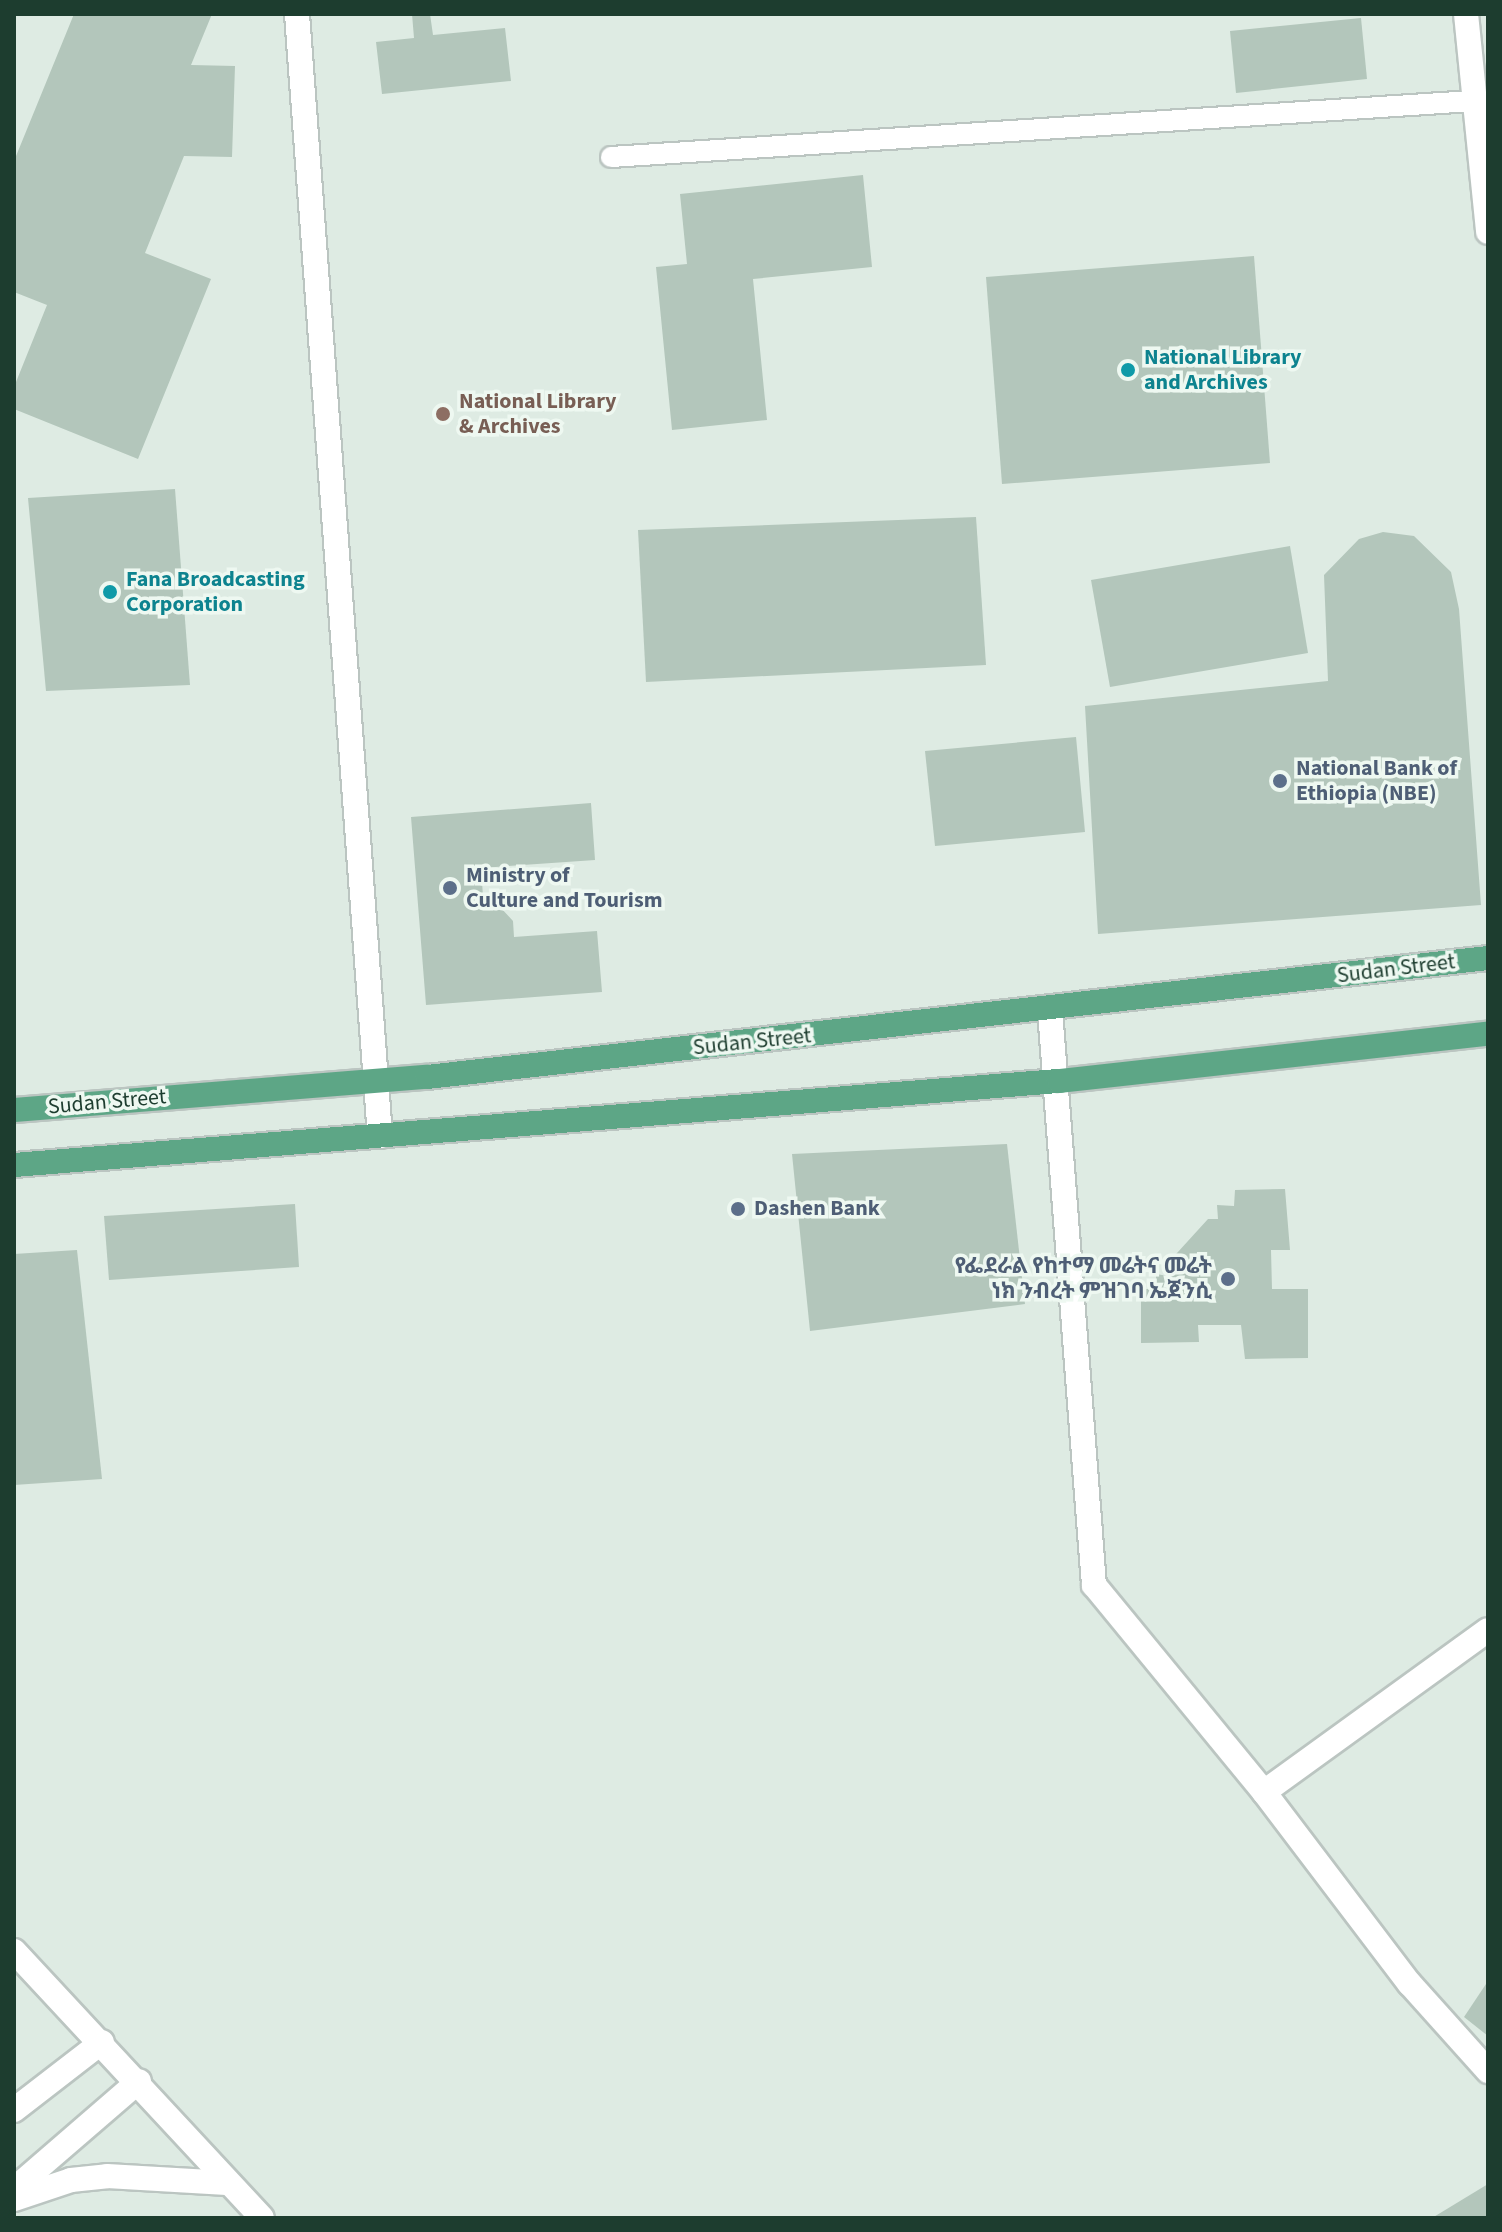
<!DOCTYPE html>
<html>
<head>
<meta charset="utf-8">
<style>
	body { margin:0 }
	#map { position:relative; width:1502px; height:2232px; overflow:hidden; background:#deebe3; font-family:"Source Sans 3","Noto Sans Ethiopic",sans-serif }
	div>[style] { position:absolute }
	[style*='--x'] { left:calc(var(--x)*1px); top:calc(var(--y)*1px); width:calc(var(--w)*1px); rotate:calc(var(--a)*1deg) }
	.building>* { inset:0; background:#b3c6bb }
	.roads { filter:drop-shadow(2px 0 #bbc5c1) drop-shadow(-2px 0 #bbc5c1) drop-shadow(0 2px #bbc5c1) drop-shadow(0 -2px #bbc5c1) }
	.service>* { height:20px; margin:-10px; padding:0 10px; transform-origin:10px; border-radius:10px; background:#fff }
	.minor>* { height:24px; margin:-12px; padding:0 12px; transform-origin:12px; border-radius:12px; background:#fff }
	.tertiary>* { height:24px; margin:-12px; padding:0 12px; transform-origin:12px; border-radius:12px; background:#fff }
	.primary>* { height:24px; margin:-12px; padding:0 12px; transform-origin:12px; border-radius:12px; background:#5da686 }
	.dots>* { width:22px; height:22px; translate:-50% -50%; box-sizing:border-box; border:4px solid #eef8f1; border-radius:50% }
	span { translate:-50% -50%; white-space:nowrap; text-align:center; line-height:1.15; -webkit-text-stroke:7px #eef8f1; paint-order:stroke }
	.culture-label { font-size:22px; color:#0d838f; font-weight:700 }
	.left { translate:0 -50%; text-align:left }
	.education-label { font-size:22px; color:#785e54; font-weight:700 }
	.service-label { font-size:22px; color:#4e5e75; font-weight:700 }
	.right { translate:-100% -50%; text-align:right }
	.street-label { font-size:22px; color:#1d3d2f }
	.frame { position:absolute; inset:0; border:16px solid #1d3d2f; pointer-events:none }
</style>
</head>
<body>
<div id="map">
	<div class="building">
		<div style="clip-path:polygon(74px 14px,212px 14px,191px 65px,235px 66px,232px 157px,184px 156px,145px 253px,211px 279px,138px 459px,14px 409px,14px 387px,47px 305px,14px 292px,14px 161px)"></div>
		<div style="clip-path:polygon(412px 14px,430px 14px,433px 35px,505px 28px,511px 81px,382px 94px,376px 42px,414px 38px)"></div>
		<div style="clip-path:polygon(1361px 18px,1367px 79px,1236px 93px,1230px 31px)"></div>
		<div style="clip-path:polygon(863px 175px,872px 267px,753px 279px,767px 420px,672px 430px,656px 267px,687px 264px,680px 194px)"></div>
		<div style="clip-path:polygon(1254px 256px,1270px 463px,1002px 484px,986px 277px)"></div>
		<div style="clip-path:polygon(175px 489px,190px 685px,46px 691px,28px 498px)"></div>
		<div style="clip-path:polygon(976px 517px,986px 665px,646px 682px,638px 530px)"></div>
		<div style="clip-path:polygon(1383px 532px,1414px 536px,1451px 572px,1459px 609px,1481px 905px,1098px 934px,1085px 706px,1328px 681px,1324px 575px,1359px 539px)"></div>
		<div style="clip-path:polygon(1290px 546px,1308px 653px,1110px 687px,1091px 580px)"></div>
		<div style="clip-path:polygon(1076px 737px,1085px 832px,935px 846px,925px 751px)"></div>
		<div style="clip-path:polygon(591px 803px,595px 860px,481px 868px,484px 910px,501px 908px,513px 921px,514px 937px,597px 931px,602px 992px,426px 1005px,411px 817px)"></div>
		<div style="clip-path:polygon(1007px 1144px,1025px 1304px,810px 1331px,792px 1154px)"></div>
		<div style="clip-path:polygon(1285px 1189px,1290px 1250px,1271px 1250px,1272px 1289px,1308px 1289px,1308px 1358px,1245px 1359px,1241px 1325px,1198px 1325px,1199px 1342px,1141px 1343px,1141px 1289px,1156px 1289px,1156px 1274px,1168px 1276px,1167px 1264px,1208px 1219px,1218px 1219px,1217px 1205px,1234px 1206px,1235px 1190px)"></div>
		<div style="clip-path:polygon(295px 1204px,299px 1267px,109px 1280px,104px 1216px)"></div>
		<div style="clip-path:polygon(77px 1250px,102px 1479px,14px 1485px,14px 1254px)"></div>
		<div style="clip-path:polygon(1488px 1981px,1488px 2036px,1464px 2017px)"></div>
		<div style="clip-path:polygon(1488px 2184px,1488px 2218px,1432px 2218px)"></div>
	</div>
	<div class="roads">
		<div class="service">
			<div style="--x:611;--y:157;--w:864;--a:-3.72"></div>
		</div>
		<div class="minor">
			<div style="--x:297;--y:14;--w:1125;--a:85.77"></div>
			<div style="--x:1466;--y:14;--w:219;--a:84.2"></div>
			<div style="--x:1050;--y:1011;--w:576;--a:85.62"></div>
			<div style="--x:1094;--y:1585;--w:268;--a:50.6"></div>
			<div style="--x:1264;--y:1792;--w:241;--a:52.8"></div>
			<div style="--x:1410;--y:1984;--w:117;--a:48.1"></div>
			<div style="--x:1264;--y:1792;--w:276;--a:-35.9"></div>
		</div>
		<div class="tertiary">
			<div style="--x:14;--y:1951;--w:364;--a:47.1"></div>
			<div style="--x:14;--y:2110;--w:111;--a:-37.7"></div>
			<div style="--x:14;--y:2189;--w:165;--a:-40.8"></div>
			<div style="--x:14;--y:2199;--w:60;--a:-18.4"></div>
			<div style="--x:71;--y:2180;--w:36;--a:-6"></div>
			<div style="--x:107;--y:2176;--w:120;--a:3.3"></div>
		</div>
		<div class="primary">
			<div style="--x:14;--y:1110;--w:414;--a:-4.6"></div>
			<div style="--x:427;--y:1077;--w:1068;--a:-6.4"></div>
			<div style="--x:14;--y:1165;--w:1048;--a:-4.6"></div>
			<div style="--x:1059;--y:1081;--w:432;--a:-6.3"></div>
		</div>
	</div>
	<div class="dots">
		<div style="left:1128px;top:370px;background:#0f9aa8"></div>
		<div style="left:443px;top:414px;background:#8d6e63"></div>
		<div style="left:110px;top:592px;background:#0f9aa8"></div>
		<div style="left:1280px;top:781px;background:#5c6f8a"></div>
		<div style="left:450px;top:888px;background:#5c6f8a"></div>
		<div style="left:738px;top:1209px;background:#5c6f8a"></div>
		<div style="left:1228px;top:1279px;background:#5c6f8a"></div>
	</div>
	<div class="culture-label">
		<span class="left" style="left:1144px;top:370px">National Library<br>and Archives</span>
		<span class="left" style="left:126px;top:592px">Fana Broadcasting<br>Corporation</span>
	</div>
	<div class="education-label">
		<span class="left" style="left:459px;top:414px">National Library<br>&amp; Archives</span>
	</div>
	<div class="service-label">
		<span class="left" style="left:1296px;top:781px">National Bank of<br>Ethiopia (NBE)</span>
		<span class="left" style="left:466px;top:888px">Ministry of<br>Culture and Tourism</span>
		<span class="left" style="left:754px;top:1209px">Dashen Bank</span>
		<span class="right" style="left:1212px;top:1279px">የፌደራል የከተማ መሬትና መሬት<br>ነክ ንብረት ምዝገባ ኤጀንሲ</span>
	</div>
	<div class="street-label">
		<span style="left:1396px;top:969px;rotate:-7deg">Sudan Street</span>
		<span style="left:752px;top:1042px;rotate:-6deg">Sudan Street</span>
		<span style="left:107px;top:1102px;rotate:-5deg">Sudan Street</span>
	</div>
	<div class="frame"></div>
</div>
</body>
</html>
